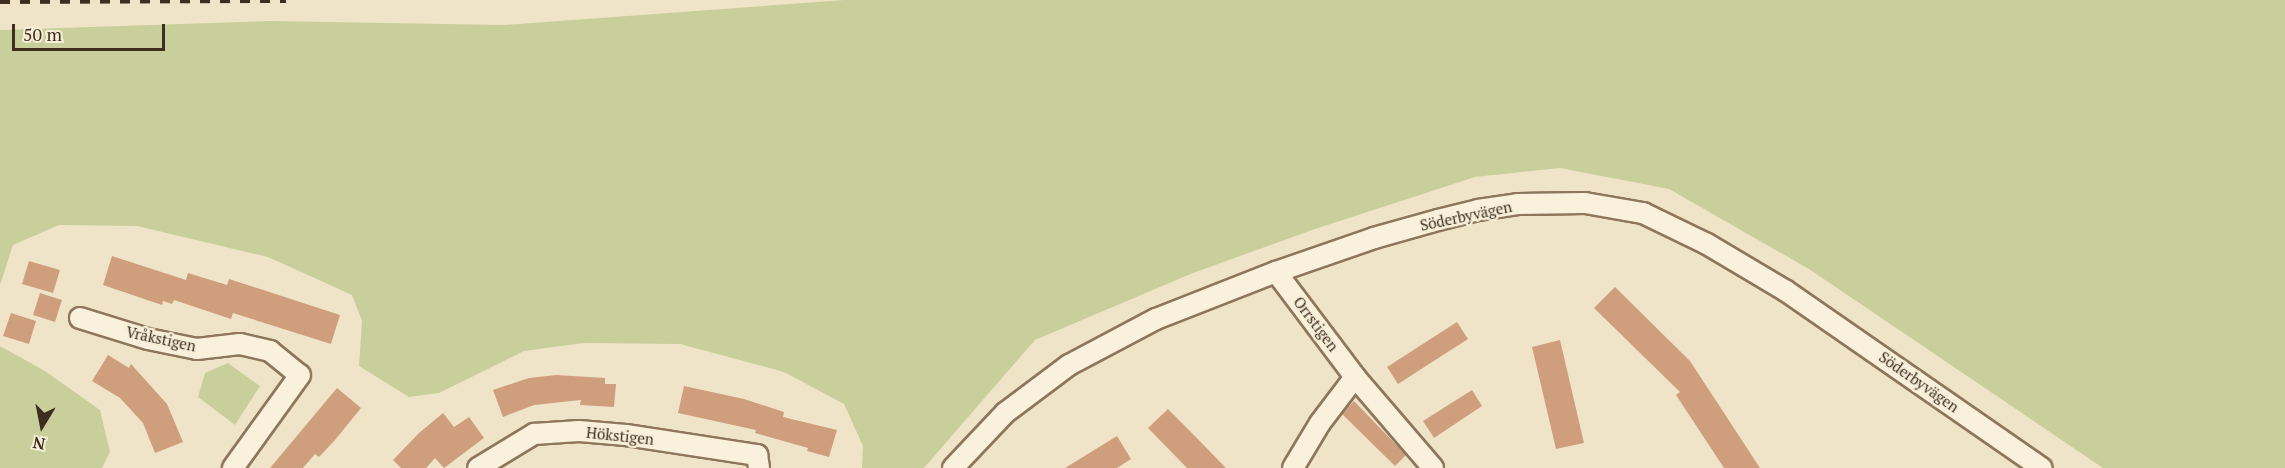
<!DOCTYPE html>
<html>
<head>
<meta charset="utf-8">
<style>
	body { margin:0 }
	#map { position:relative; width:2285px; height:468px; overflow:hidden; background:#f0e4c8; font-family:"PT Serif",serif }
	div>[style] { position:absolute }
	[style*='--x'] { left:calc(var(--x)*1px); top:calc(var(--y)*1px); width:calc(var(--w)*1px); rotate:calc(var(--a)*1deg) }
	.green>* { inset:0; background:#c9cf9b }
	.building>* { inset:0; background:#cf9f7d }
	.roads { filter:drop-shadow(2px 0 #8d765c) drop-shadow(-2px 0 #8d765c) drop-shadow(0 2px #8d765c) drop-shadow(0 -2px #8d765c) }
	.minor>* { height:20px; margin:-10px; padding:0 10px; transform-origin:10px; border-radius:10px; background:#faf1dc }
	.rail>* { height:4.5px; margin-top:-2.25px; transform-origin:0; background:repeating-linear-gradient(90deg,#3d2e20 0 10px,transparent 0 20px) }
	span { translate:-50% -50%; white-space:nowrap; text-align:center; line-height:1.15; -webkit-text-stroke:5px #f7eed8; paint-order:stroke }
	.street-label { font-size:15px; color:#3d2e20 }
	.north { position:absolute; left:12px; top:396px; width:60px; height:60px; -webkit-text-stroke:4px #f7eed8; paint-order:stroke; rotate:190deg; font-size:16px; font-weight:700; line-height:24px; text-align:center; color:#3d2e20 }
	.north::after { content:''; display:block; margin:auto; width:21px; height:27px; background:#3d2e20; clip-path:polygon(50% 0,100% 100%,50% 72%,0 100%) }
	.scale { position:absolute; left:12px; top:24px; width:153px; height:27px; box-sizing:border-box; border:3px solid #3d2e20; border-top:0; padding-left:8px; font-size:18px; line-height:21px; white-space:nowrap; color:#3d2e20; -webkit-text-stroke:4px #f7eed8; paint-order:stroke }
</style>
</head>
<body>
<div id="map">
	<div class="green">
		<div style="clip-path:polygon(844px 0,2285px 0,2285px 468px,2103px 468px,1809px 269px,1669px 189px,1560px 168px,1475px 177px,1315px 229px,1193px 273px,1035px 340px,924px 468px,862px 468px,863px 446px,844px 404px,784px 372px,680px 344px,584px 343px,524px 351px,439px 393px,409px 397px,359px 366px,362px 321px,352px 295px,268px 257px,137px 226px,59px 225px,13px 245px,0 285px,0 30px,270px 21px,504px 25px)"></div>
		<div style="clip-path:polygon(0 346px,45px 371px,100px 410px,110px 452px,102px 468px,0 468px)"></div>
		<div style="clip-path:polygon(228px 363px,260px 386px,235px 425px,198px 397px,205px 373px)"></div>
	</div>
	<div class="building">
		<div style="clip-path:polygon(112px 256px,186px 280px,188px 273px,227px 285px,229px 279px,340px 315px,331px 344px,233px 313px,231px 319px,174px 300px,172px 304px,163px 301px,162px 305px,103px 285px)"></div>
		<div style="clip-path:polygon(29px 261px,60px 270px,53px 293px,22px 284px)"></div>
		<div style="clip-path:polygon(1615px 287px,1690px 361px,1760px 468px,1724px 468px,1676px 395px,1680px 392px,1594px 308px)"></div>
		<div style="clip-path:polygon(40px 293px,62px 300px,55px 322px,33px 315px)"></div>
		<div style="clip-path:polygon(11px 313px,36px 321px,29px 344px,3px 336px)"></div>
		<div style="clip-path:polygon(1457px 322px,1468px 339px,1398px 384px,1387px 367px)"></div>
		<div style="clip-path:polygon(1560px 340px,1584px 443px,1556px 449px,1532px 347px)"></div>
		<div style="clip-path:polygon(108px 355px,129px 368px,131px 364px,167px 404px,183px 442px,155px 453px,143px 423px,120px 398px,92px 381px)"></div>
		<div style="clip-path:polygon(556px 375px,605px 378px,605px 384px,616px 384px,614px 407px,580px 405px,581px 400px,534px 405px,503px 417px,493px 390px,529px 378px)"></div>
		<div style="clip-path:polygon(684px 386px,744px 399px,784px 412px,783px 417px,837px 430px,829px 457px,807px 451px,808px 448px,755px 433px,756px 430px,678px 413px)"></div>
		<div style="clip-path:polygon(337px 388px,361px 408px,335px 440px,319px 457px,315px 454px,303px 468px,270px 468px)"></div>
		<div style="clip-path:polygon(1472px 390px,1482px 406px,1434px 438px,1423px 421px)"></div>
		<div style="clip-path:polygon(1354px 401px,1406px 455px,1395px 466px,1342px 414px)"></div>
		<div style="clip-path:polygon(1168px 409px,1187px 428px,1226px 468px,1187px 468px,1148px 428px)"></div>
		<div style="clip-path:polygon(443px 413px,454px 427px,469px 417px,484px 438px,444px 468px,435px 458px,426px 468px,401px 468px,393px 460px,419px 433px)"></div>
		<div style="clip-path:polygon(1117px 436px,1131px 459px,1117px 468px,1065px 468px)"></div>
	</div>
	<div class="roads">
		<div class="minor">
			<div style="--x:1276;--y:272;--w:131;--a:53"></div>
			<div style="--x:1355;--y:377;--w:120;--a:49.4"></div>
			<div style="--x:80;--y:318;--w:71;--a:17.2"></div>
			<div style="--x:148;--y:339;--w:50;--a:11.5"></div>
			<div style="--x:197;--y:349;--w:43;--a:-6.6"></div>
			<div style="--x:240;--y:344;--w:31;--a:13"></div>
			<div style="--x:270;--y:351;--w:38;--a:39"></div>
			<div style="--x:300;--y:375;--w:115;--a:125.8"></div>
			<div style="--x:478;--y:468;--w:66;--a:-31.3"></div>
			<div style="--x:534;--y:434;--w:45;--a:-3.8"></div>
			<div style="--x:579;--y:431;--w:47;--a:4.9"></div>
			<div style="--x:626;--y:435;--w:133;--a:8.7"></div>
			<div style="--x:757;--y:455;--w:13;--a:81"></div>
			<div style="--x:953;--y:468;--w:76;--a:-46.6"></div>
			<div style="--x:1005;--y:413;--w:80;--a:-36.9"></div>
			<div style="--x:1069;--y:365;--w:98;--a:-27.9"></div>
			<div style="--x:1156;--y:319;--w:129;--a:-21.4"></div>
			<div style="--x:1276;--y:272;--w:104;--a:-19.1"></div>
			<div style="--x:1374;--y:238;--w:66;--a:-15.7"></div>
			<div style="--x:1438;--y:220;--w:41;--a:-14"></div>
			<div style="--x:1478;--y:210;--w:40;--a:-8.5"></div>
			<div style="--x:1518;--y:204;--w:67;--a:-0.9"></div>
			<div style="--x:1585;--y:203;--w:59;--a:9.8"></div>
			<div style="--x:1643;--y:213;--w:71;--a:25.8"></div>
			<div style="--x:1707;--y:244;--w:92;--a:30.7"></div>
			<div style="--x:1786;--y:291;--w:311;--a:34.7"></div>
			<div style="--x:1293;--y:468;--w:52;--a:-59"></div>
			<div style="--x:1320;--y:423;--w:58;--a:-52.7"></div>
		</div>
	</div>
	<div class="rail">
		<div style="--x:0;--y:1;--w:286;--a:-0.2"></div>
	</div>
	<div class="street-label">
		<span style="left:1466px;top:216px;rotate:-12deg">Söderbyvägen</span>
		<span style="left:1316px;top:324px;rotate:53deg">Orrstigen</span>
		<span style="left:161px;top:339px;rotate:12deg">Vråkstigen</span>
		<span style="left:1919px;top:382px;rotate:35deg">Söderbyvägen</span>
		<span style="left:620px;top:436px;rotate:6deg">Hökstigen</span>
	</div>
	<div class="north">N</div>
	<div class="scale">50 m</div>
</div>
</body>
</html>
